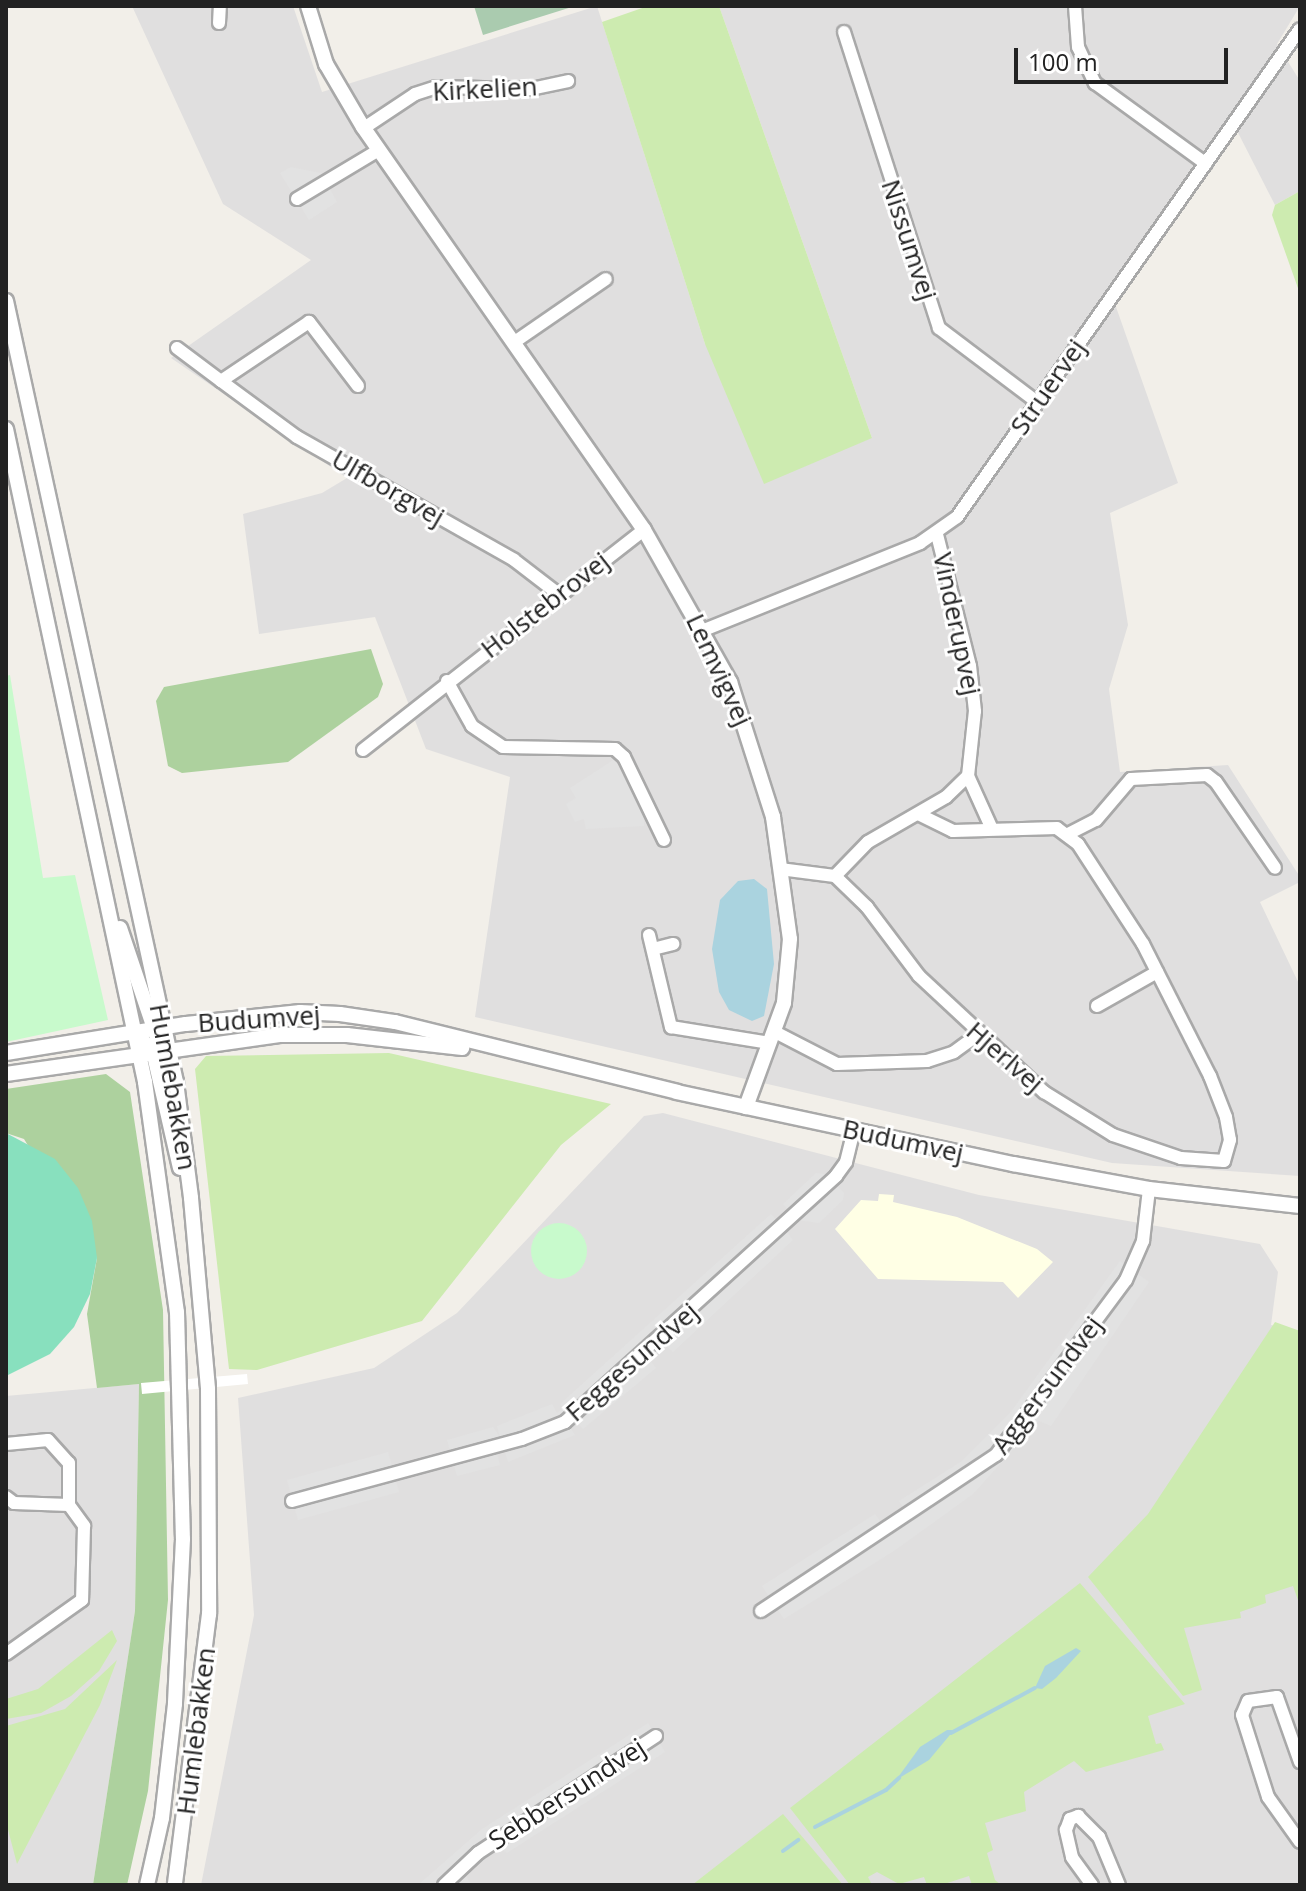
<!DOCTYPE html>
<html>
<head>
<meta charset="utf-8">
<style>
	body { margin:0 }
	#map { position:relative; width:1306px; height:1891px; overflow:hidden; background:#f2efe9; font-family:"Open Sans",sans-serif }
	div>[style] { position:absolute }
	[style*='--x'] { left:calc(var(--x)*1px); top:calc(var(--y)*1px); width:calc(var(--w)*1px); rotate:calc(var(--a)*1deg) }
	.residential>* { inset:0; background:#e0dfdf }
	.education>* { inset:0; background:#ffffe5 }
	.grass>* { inset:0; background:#cdebb0 }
	.forest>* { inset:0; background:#add19e }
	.cemetery>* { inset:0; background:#aacbaf }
	.park>* { inset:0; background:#c8facc }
	.round { border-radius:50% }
	.pitch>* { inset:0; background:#88e0be }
	.parking>* { inset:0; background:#e2e2e2 }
	.water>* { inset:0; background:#aad3df }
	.pier>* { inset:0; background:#fff }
	.stream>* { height:4px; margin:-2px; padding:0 2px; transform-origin:2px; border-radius:2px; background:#aad3df }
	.roads { filter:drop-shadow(2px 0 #a9a9a9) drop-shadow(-2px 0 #a9a9a9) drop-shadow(0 2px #a9a9a9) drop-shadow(0 -2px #a9a9a9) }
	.minor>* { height:12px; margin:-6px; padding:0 6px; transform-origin:6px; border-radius:6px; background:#fff }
	.tertiary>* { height:14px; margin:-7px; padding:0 7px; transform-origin:7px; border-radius:7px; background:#fff }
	span { translate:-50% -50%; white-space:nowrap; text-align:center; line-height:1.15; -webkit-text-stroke:6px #fff; paint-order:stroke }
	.street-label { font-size:26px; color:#222 }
	.frame { position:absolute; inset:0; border:8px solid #222; pointer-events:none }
	.scale { position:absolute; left:1014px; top:48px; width:214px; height:36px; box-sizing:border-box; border:4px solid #222; border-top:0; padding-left:10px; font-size:24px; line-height:28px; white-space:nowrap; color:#222; -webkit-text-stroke:6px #fff; paint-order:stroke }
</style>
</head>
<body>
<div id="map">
	<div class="residential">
		<div style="clip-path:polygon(132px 6px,293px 6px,322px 92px,597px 6px,705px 344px,872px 438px,719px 6px,1300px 6px,1277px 44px,1300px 81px,1300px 191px,1275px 205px,1230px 117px,1109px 287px,1178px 483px,1110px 513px,1128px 625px,1109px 689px,1120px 772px,1228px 765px,1300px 877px,1300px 882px,1260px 902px,1300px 986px,1300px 1176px,1112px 1163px,475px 1017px,510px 777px,426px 749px,375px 617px,259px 634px,243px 514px,322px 493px,347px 478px,171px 358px,311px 260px,223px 204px)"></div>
		<div style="clip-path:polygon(663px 1113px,979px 1195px,1260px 1244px,1278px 1272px,1271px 1325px,1300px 1331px,1300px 1885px,201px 1885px,254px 1615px,238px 1398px,374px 1368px,457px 1313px,644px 1116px)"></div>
		<div style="clip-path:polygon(139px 1384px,135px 1611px,93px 1885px,6px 1885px,6px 1396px)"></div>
	</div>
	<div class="education">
		<div style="clip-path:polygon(879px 1194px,894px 1195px,893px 1202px,957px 1217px,1037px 1249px,1053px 1262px,1018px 1298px,1003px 1282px,878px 1279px,835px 1229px,861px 1200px,878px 1201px)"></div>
	</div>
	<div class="grass">
		<div style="clip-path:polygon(648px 6px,719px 6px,872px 438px,764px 484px,705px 344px,602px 22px)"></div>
		<div style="clip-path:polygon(1300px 191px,1300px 291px,1299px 291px,1272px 215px,1275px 205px)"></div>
		<div style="clip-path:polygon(389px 1053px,611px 1104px,561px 1145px,422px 1321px,257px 1370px,229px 1369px,195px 1069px,206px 1056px)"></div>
		<div style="clip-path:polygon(1275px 1322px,1300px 1331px,1300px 1606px,1293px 1586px,1265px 1595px,1266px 1603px,1240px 1612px,1241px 1618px,1184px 1628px,1202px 1690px,1183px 1696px,1088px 1577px,1148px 1514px)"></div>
		<div style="clip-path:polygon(1080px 1583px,1185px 1704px,1148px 1716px,1156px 1744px,1161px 1743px,1164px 1750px,1086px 1772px,1074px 1761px,1024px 1792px,1026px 1811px,985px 1823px,993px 1850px,987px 1853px,995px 1880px,1001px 1885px,972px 1885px,969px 1876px,941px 1885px,927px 1885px,924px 1877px,899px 1884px,877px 1872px,868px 1877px,872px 1885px,850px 1885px,790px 1808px)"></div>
		<div style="clip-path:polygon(112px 1630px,117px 1641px,99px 1671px,71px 1696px,41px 1713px,6px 1719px,6px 1699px,38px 1689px)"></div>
		<div style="clip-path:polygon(117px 1660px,100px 1705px,17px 1864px,6px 1822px,6px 1726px,65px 1709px)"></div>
		<div style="clip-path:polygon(783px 1814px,843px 1885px,692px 1885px)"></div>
	</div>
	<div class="forest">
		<div style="clip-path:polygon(371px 649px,383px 684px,378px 697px,288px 762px,182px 773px,168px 766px,156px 701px,164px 687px)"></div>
		<div style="clip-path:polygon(106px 1074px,130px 1092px,163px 1310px,168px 1600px,148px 1791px,127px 1885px,93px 1885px,135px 1611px,139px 1384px,97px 1388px,87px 1314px,97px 1258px,24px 1139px,6px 1133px,6px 1089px)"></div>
	</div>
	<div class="cemetery">
		<div style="clip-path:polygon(474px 6px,575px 6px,483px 35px)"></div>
	</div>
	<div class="park">
		<div style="clip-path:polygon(10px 675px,43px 878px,75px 875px,108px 1020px,6px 1042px,6px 676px)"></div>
		<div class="round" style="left:531px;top:1223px;width:56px;height:56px"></div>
	</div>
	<div class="pitch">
		<div style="clip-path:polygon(6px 1133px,55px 1159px,78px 1188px,92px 1221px,97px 1258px,90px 1294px,74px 1327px,50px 1354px,6px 1376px)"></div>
	</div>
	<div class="parking">
		<div style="clip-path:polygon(291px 167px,321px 173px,337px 202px,309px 220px,280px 173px)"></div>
		<div style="clip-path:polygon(615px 759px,644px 815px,644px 826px,586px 829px,584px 819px,575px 822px,566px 804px,576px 798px,570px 788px)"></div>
		<div style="clip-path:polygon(816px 1173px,825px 1174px,844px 1193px,843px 1200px,819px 1223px,797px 1220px,786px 1231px,793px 1240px,673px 1352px,664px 1344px,648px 1358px,656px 1368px,583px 1429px,577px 1423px,570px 1427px,575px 1435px,508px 1462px,505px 1452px,497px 1453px,500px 1465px,457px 1476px,447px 1440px,493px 1427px,500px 1437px,497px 1426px,552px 1404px,557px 1413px,563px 1408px,560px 1404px,771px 1214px,778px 1222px,790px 1212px,783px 1204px)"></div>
		<div style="clip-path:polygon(1120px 1261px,1149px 1282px,1051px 1426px,1039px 1421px,973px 1494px,894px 1551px,784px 1619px,762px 1586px,875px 1514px,885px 1528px,907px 1513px,899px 1501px,962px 1461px,1010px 1413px)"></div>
		<div style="clip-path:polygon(388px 1452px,399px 1492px,298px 1520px,287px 1480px)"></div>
		<div style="clip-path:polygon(648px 1723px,665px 1752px,507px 1853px,499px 1847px,464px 1872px,471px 1885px,418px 1885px,482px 1829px)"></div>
	</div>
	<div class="water">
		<div style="clip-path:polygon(754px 879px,767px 889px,774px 964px,764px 1016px,752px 1021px,729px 1010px,719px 992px,712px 949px,720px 900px,738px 881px)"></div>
		<div style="clip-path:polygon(1076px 1648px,1081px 1651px,1056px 1678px,1042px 1689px,1035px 1688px,1045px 1666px)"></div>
		<div style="clip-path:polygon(947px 1730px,954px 1730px,929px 1760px,896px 1780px,920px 1747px)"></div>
	</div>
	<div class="pier">
		<div style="clip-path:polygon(247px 1374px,248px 1384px,142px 1394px,141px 1383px)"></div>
	</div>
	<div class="stream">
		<div style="--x:951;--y:1733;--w:95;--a:-28.2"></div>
		<div style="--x:815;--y:1827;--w:80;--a:-27.5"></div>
		<div style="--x:886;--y:1790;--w:18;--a:-43"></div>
		<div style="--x:783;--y:1851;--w:19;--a:-36"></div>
	</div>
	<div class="roads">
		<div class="minor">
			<div style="--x:1075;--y:6;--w:41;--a:85.8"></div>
			<div style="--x:1078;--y:47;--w:40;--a:65"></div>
			<div style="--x:1095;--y:83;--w:137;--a:36.1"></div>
			<div style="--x:219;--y:23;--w:17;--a:-87"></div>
			<div style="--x:844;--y:32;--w:311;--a:72.2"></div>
			<div style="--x:939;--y:328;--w:123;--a:37.1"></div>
			<div style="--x:364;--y:128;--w:61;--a:-33.7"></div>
			<div style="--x:415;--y:94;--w:22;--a:-18"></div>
			<div style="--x:436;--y:87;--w:95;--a:1.2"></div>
			<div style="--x:531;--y:89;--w:38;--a:-12"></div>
			<div style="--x:297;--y:199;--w:96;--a:-30.9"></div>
			<div style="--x:516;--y:341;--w:109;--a:-34.6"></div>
			<div style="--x:177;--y:348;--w:55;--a:36.9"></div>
			<div style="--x:358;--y:386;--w:81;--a:-127.4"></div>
			<div style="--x:309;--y:322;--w:106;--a:146.2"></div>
			<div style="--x:221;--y:381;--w:94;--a:36.4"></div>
			<div style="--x:297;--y:437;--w:249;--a:29.5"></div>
			<div style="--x:514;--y:560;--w:54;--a:37.5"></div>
			<div style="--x:704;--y:630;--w:233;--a:-21.9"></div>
			<div style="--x:920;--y:543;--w:45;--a:-35.1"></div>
			<div style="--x:957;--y:517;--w:596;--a:-54.9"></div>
			<div style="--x:447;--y:681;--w:51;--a:60.9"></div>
			<div style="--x:472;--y:726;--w:37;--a:34"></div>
			<div style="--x:503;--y:747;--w:112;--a:1"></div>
			<div style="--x:615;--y:749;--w:12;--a:42"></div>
			<div style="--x:624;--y:757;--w:92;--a:64.3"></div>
			<div style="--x:363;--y:750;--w:357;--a:-38.1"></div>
			<div style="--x:968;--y:776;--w:56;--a:65.7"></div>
			<div style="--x:1068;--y:834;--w:31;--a:-27"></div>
			<div style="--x:1096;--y:820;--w:54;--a:-49.5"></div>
			<div style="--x:1131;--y:779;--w:76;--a:-3"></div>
			<div style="--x:1207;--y:775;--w:11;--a:38"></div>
			<div style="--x:1216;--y:782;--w:104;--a:55.5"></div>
			<div style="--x:780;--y:869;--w:55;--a:7.3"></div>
			<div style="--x:835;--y:876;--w:47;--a:-45.9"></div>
			<div style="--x:868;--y:842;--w:90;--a:-30"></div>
			<div style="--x:946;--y:797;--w:30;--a:-44"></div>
			<div style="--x:968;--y:776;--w:65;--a:-83.9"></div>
			<div style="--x:975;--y:711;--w:45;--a:-96.3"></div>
			<div style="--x:970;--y:666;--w:135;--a:-104.1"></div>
			<div style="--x:835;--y:876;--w:45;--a:44.1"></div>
			<div style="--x:867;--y:907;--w:86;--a:53"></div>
			<div style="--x:919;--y:976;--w:171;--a:42.9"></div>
			<div style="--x:1044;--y:1092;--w:81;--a:31.9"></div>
			<div style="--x:1113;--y:1135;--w:72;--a:18.7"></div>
			<div style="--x:1181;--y:1158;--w:43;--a:4"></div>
			<div style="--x:1224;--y:1161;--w:22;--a:-74"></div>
			<div style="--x:1230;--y:1140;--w:23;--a:-100"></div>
			<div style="--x:1226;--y:1117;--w:44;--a:-111.3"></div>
			<div style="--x:1210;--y:1076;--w:148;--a:-116.9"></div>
			<div style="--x:1143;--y:944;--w:119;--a:-123"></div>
			<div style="--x:1078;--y:844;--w:26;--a:-143"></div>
			<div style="--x:1057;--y:828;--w:104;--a:178.3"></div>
			<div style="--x:953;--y:831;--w:39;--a:-154"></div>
			<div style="--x:649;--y:935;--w:95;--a:76.6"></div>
			<div style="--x:671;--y:1027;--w:100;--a:9.2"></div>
			<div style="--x:653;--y:949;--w:21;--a:-14"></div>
			<div style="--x:1097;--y:1006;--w:69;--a:-29.5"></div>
			<div style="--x:775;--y:1032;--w:70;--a:27.3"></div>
			<div style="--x:837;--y:1064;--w:90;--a:-1.9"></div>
			<div style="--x:927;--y:1061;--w:28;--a:-18"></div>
			<div style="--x:954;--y:1052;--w:29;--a:-36"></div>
			<div style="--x:6;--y:1444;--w:42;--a:-5.4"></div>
			<div style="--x:48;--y:1440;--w:31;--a:48"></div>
			<div style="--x:69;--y:1463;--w:42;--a:90"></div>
			<div style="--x:6;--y:1497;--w:10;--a:37"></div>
			<div style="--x:14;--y:1503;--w:55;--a:2.1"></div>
			<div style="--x:69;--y:1505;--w:26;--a:54"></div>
			<div style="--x:84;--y:1526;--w:74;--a:91.5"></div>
			<div style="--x:82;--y:1600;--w:93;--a:144.6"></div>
			<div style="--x:292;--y:1501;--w:238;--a:-15.1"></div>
			<div style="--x:522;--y:1439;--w:46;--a:-21.6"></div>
			<div style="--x:565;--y:1422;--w:366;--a:-42.2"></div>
			<div style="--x:836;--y:1176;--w:17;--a:-54"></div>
			<div style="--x:846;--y:1162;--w:33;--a:-76"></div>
			<div style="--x:761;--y:1611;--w:282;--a:-33.6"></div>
			<div style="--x:996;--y:1455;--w:218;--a:-53.4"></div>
			<div style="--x:1126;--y:1280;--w:43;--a:-66.4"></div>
			<div style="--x:1143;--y:1241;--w:52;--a:-83.4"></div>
			<div style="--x:1300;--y:1762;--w:69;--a:-109.5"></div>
			<div style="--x:1277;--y:1697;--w:29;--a:172"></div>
			<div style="--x:1248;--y:1701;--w:15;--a:113"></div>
			<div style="--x:1242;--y:1715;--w:86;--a:72.4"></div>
			<div style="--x:1268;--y:1797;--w:55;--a:54.6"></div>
			<div style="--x:444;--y:1885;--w:47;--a:-43.3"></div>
			<div style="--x:478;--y:1853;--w:213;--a:-33.3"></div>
			<div style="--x:1092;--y:1885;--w:34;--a:-126"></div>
			<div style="--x:1072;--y:1857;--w:28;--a:-103"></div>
			<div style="--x:1066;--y:1830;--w:12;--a:-70"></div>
			<div style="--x:1070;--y:1819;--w:9;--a:-21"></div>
			<div style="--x:1078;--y:1816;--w:30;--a:45"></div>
			<div style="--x:1099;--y:1837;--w:52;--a:67.4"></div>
		</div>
		<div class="tertiary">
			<div style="--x:308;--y:6;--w:61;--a:72.8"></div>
			<div style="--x:326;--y:64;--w:73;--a:59.6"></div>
			<div style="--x:363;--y:127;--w:491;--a:55.1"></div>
			<div style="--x:644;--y:530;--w:175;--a:60.5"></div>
			<div style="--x:730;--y:682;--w:142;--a:72.3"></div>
			<div style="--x:773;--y:817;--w:123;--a:82.1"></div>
			<div style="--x:790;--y:939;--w:64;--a:95.4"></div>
			<div style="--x:784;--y:1003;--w:111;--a:110.1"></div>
			<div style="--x:6;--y:301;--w:799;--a:77.72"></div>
			<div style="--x:176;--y:1082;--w:117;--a:82.6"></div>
			<div style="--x:191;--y:1198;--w:192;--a:84.9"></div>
			<div style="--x:208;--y:1389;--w:225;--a:89.7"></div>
			<div style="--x:209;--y:1614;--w:273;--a:97.2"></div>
			<div style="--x:6;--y:429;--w:668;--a:77.98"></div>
			<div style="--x:145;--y:1082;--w:232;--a:82.1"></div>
			<div style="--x:177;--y:1312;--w:227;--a:88.5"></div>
			<div style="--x:183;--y:1539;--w:165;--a:92.8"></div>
			<div style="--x:175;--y:1704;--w:115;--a:96.5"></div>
			<div style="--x:162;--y:1818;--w:69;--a:102.6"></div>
			<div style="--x:120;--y:928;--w:115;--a:71.3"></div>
			<div style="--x:134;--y:1032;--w:27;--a:45"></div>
			<div style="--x:153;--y:1051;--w:120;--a:77"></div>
			<div style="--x:6;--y:1053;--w:182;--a:-9.2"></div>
			<div style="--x:186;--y:1024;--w:115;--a:-6"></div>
			<div style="--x:300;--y:1012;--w:40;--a:2.9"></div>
			<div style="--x:340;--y:1014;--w:56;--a:8.3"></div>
			<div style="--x:395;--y:1022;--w:291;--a:13.9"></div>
			<div style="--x:677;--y:1092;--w:344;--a:12.1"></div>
			<div style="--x:1013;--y:1164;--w:138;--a:10.4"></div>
			<div style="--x:1149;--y:1189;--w:152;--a:6.4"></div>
			<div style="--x:6;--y:1074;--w:278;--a:-8.1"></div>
			<div style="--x:281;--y:1035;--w:66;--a:0"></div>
			<div style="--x:347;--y:1035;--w:116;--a:6.4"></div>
		</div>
	</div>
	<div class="street-label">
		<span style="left:485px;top:89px;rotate:-3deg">Kirkelien</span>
		<span style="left:909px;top:240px;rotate:72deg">Nissumvej</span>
		<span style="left:1048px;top:387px;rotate:-55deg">Struervej</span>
		<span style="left:388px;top:488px;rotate:30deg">Ulfborgvej</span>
		<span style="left:545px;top:605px;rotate:-38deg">Holstebrovej</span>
		<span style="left:957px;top:624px;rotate:78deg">Vinderupvej</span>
		<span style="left:719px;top:670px;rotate:65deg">Lemvigvej</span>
		<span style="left:259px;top:1019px;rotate:-4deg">Budumvej</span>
		<span style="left:1005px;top:1057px;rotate:41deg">Hjerlvej</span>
		<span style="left:173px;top:1087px;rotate:80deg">Humlebakken</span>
		<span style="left:903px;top:1141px;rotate:12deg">Budumvej</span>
		<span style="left:632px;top:1362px;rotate:-41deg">Feggesundvej</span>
		<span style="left:1047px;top:1385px;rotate:-53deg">Aggersundvej</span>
		<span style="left:196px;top:1731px;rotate:-83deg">Humlebakken</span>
		<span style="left:567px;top:1794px;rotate:-33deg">Sebbersundvej</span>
	</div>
	<div class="frame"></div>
	<div class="scale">100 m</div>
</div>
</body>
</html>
